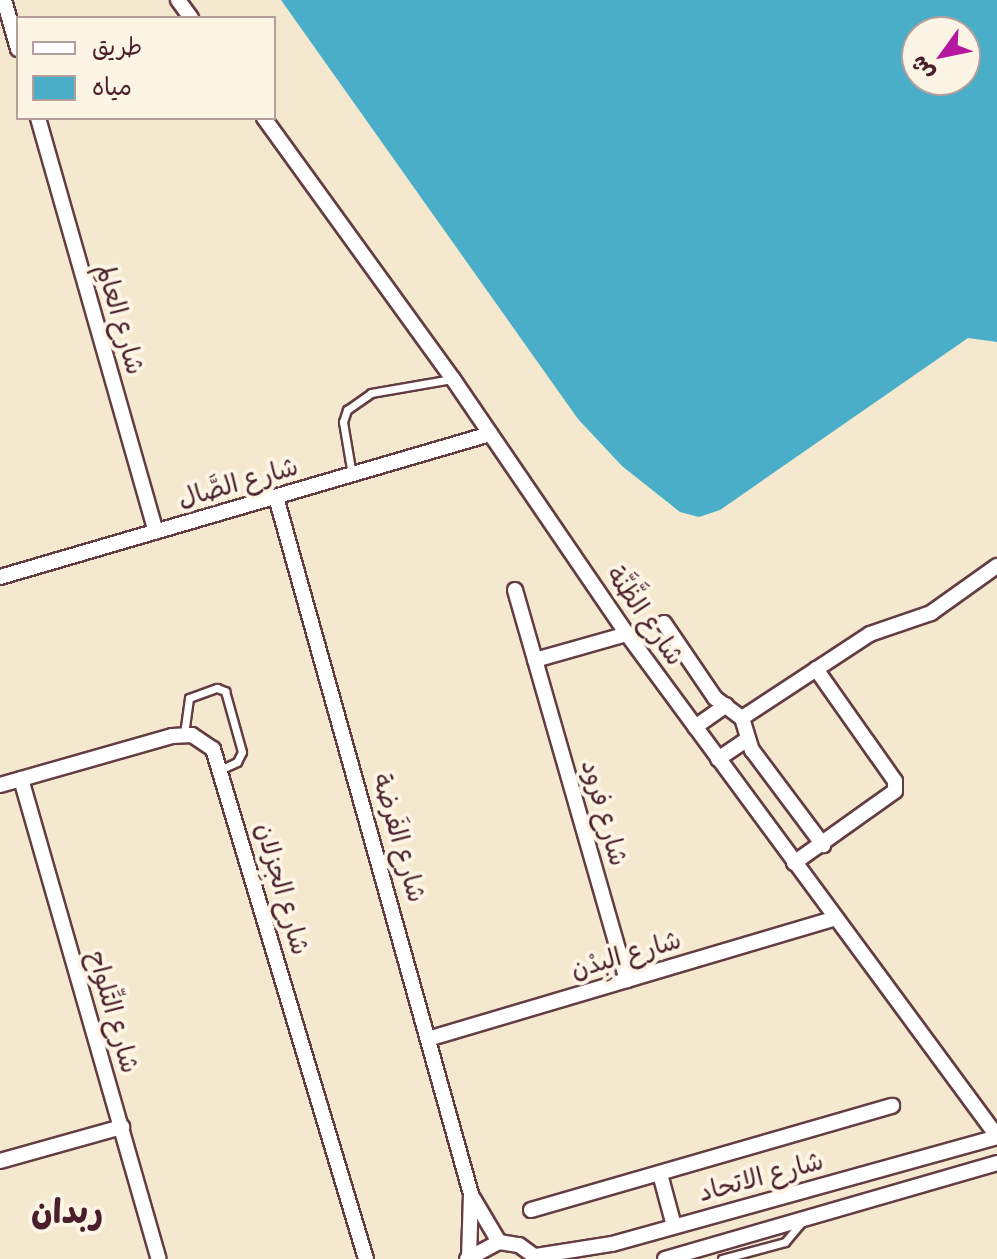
<!DOCTYPE html>
<html>
<head>
<meta charset="utf-8">
<style>
	body { margin:0 }
	#map { position:relative; width:997px; height:1259px; overflow:hidden; background:#f4e8ce; font-family:Itim,"Playpen Sans Arabic",sans-serif }
	div>[style] { position:absolute }
	[style*='--x'] { left:calc(var(--x)*1px); top:calc(var(--y)*1px); width:calc(var(--w)*1px); rotate:calc(var(--a)*1deg) }
	.water>* { inset:0; background:#4aaec9 }
	.roads { filter:drop-shadow(2px 0 #643d43) drop-shadow(-2px 0 #643d43) drop-shadow(0 2px #643d43) drop-shadow(0 -2px #643d43) }
	.lane>* { height:7px; margin:-3.5px; padding:0 3.5px; transform-origin:3.5px; border-radius:3.5px; background:#fff }
	.street>* { height:14px; margin:-7px; padding:0 7px; transform-origin:7px; border-radius:7px; background:#fff }
	span { translate:-50% -50%; white-space:nowrap; text-align:center; line-height:1.15; -webkit-text-stroke:8px #fcf5e5; paint-order:stroke }
	.street-label { font-size:26px; color:#4a1f2b }
	.district-label { font-size:34px; color:#4a1f2b; font-weight:700 }
	.legend { position:absolute; left:16px; top:16px; width:260px; height:104px; box-sizing:border-box; background:#fcf5e5; border:2px solid #b59f9b; margin:0; padding:10px 14px; list-style:none; font-size:24px; color:#4a1f2b }
	.legend li { display:flex; align-items:center; gap:16px; height:40px }
	.legend b { width:40px; border:2px solid #b59f9b }
	.north { position:absolute; left:901px; top:16px; width:80px; height:80px; box-sizing:border-box; background:#fcf5e5; border:2px solid #b59f9b; border-radius:50%; rotate:237deg; font-size:22px; font-weight:700; line-height:32px; text-align:center; color:#4a1f2b }
	.north::after { content:''; display:block; margin:auto; width:28px; height:36px; background:#b5179e; clip-path:polygon(50% 0,100% 100%,50% 72%,0 100%) }
</style>
</head>
<body>
<div id="map">
	<div class="water">
		<div style="clip-path:polygon(evenodd,281px 0,997px 0,997px 342px,968px 338px,720px 510px,699px 517px,680px 512px,622px 466px,578px 419px,281px 0,917px 32px,965px 32px,965px 80px,917px 80px,917px 32px)"></div>
	</div>
	<div class="roads">
		<div class="lane">
			<div style="--x:352;--y:475;--w:54;--a:-99.6"></div>
			<div style="--x:343;--y:422;--w:13;--a:-72"></div>
			<div style="--x:347;--y:410;--w:29;--a:-35"></div>
			<div style="--x:371;--y:393;--w:82;--a:-9.8"></div>
			<div style="--x:184;--y:734;--w:36;--a:-82"></div>
			<div style="--x:189;--y:698;--w:30;--a:-20"></div>
			<div style="--x:217;--y:688;--w:9;--a:21"></div>
			<div style="--x:225;--y:691;--w:63;--a:74.4"></div>
			<div style="--x:242;--y:752;--w:11;--a:117"></div>
			<div style="--x:237;--y:762;--w:17;--a:155"></div>
			<div style="--x:722;--y:1259;--w:65;--a:-15.1"></div>
			<div style="--x:785;--y:1242;--w:31;--a:-50"></div>
		</div>
		<div class="street">
			<div style="--x:4;--y:0;--w:51;--a:74.1"></div>
			<div style="--x:178;--y:0;--w:22;--a:54"></div>
			<div style="--x:38;--y:118;--w:430;--a:74.1"></div>
			<div style="--x:264;--y:118;--w:322;--a:54.1"></div>
			<div style="--x:453;--y:379;--w:309;--a:55.7"></div>
			<div style="--x:627;--y:634;--w:624;--a:53.61"></div>
			<div style="--x:276;--y:497;--w:724;--a:74.37"></div>
			<div style="--x:471;--y:1194;--w:62;--a:91.8"></div>
			<div style="--x:0;--y:577;--w:510;--a:-16.27"></div>
			<div style="--x:515;--y:590;--w:406;--a:74"></div>
			<div style="--x:664;--y:623;--w:91;--a:55.8"></div>
			<div style="--x:715;--y:698;--w:34;--a:37"></div>
			<div style="--x:742;--y:718;--w:34;--a:73"></div>
			<div style="--x:752;--y:750;--w:119;--a:53.2"></div>
			<div style="--x:535;--y:660;--w:96;--a:-15.8"></div>
			<div style="--x:742;--y:718;--w:153;--a:-33.3"></div>
			<div style="--x:870;--y:634;--w:65;--a:-19"></div>
			<div style="--x:931;--y:613;--w:81;--a:-35.5"></div>
			<div style="--x:695;--y:727;--w:38;--a:-35"></div>
			<div style="--x:718;--y:759;--w:36;--a:-34"></div>
			<div style="--x:21;--y:779;--w:499;--a:74"></div>
			<div style="--x:0;--y:785;--w:179;--a:-15.9"></div>
			<div style="--x:172;--y:736;--w:20;--a:-3"></div>
			<div style="--x:192;--y:735;--w:25;--a:34"></div>
			<div style="--x:213;--y:749;--w:532;--a:73.3"></div>
			<div style="--x:794;--y:863;--w:124;--a:-35.5"></div>
			<div style="--x:895;--y:791;--w:10;--a:-90"></div>
			<div style="--x:895;--y:781;--w:137;--a:-125.2"></div>
			<div style="--x:431;--y:1038;--w:420;--a:-16.5"></div>
			<div style="--x:0;--y:1161;--w:127;--a:-15.6"></div>
			<div style="--x:660;--y:1174;--w:54;--a:74.9"></div>
			<div style="--x:473;--y:1198;--w:51;--a:59.4"></div>
			<div style="--x:531;--y:1210;--w:376;--a:-16.1"></div>
			<div style="--x:536;--y:1256;--w:77;--a:-9"></div>
			<div style="--x:612;--y:1244;--w:400;--a:-15.5"></div>
			<div style="--x:467;--y:1259;--w:36;--a:-28"></div>
			<div style="--x:499;--y:1242;--w:20;--a:9"></div>
			<div style="--x:519;--y:1245;--w:24;--a:36"></div>
			<div style="--x:665;--y:1259;--w:346;--a:-16.1"></div>
		</div>
	</div>
	<div class="street-label">
		<span style="left:120px;top:319px;rotate:74deg">شارع العالِم</span>
		<span style="left:238px;top:483px;rotate:-16deg">شارع الصَّال</span>
		<span style="left:645px;top:616px;rotate:55deg">شارع الظَّنَّة</span>
		<span style="left:604px;top:813px;rotate:74deg">شارع فرود</span>
		<span style="left:399px;top:838px;rotate:74deg">شارع الفَرضة</span>
		<span style="left:282px;top:889px;rotate:74deg">شارع الجِزلان</span>
		<span style="left:626px;top:955px;rotate:-16deg">شارع البِدْن</span>
		<span style="left:113px;top:1012px;rotate:74deg">شارع التِّلواح</span>
		<span style="left:761px;top:1177px;rotate:-15deg">شارع الاتحاد</span>
	</div>
	<div class="district-label">
		<span style="left:67px;top:1212px">ربدان</span>
	</div>
	<ul class="legend">
	<li><b style="height:10px;background:#fff"></b>طريق</li>
	<li><b style="height:22px;background:#4aaec9"></b>مياه</li>
	</ul>
	<div class="north">ش</div>
</div>
</body>
</html>
